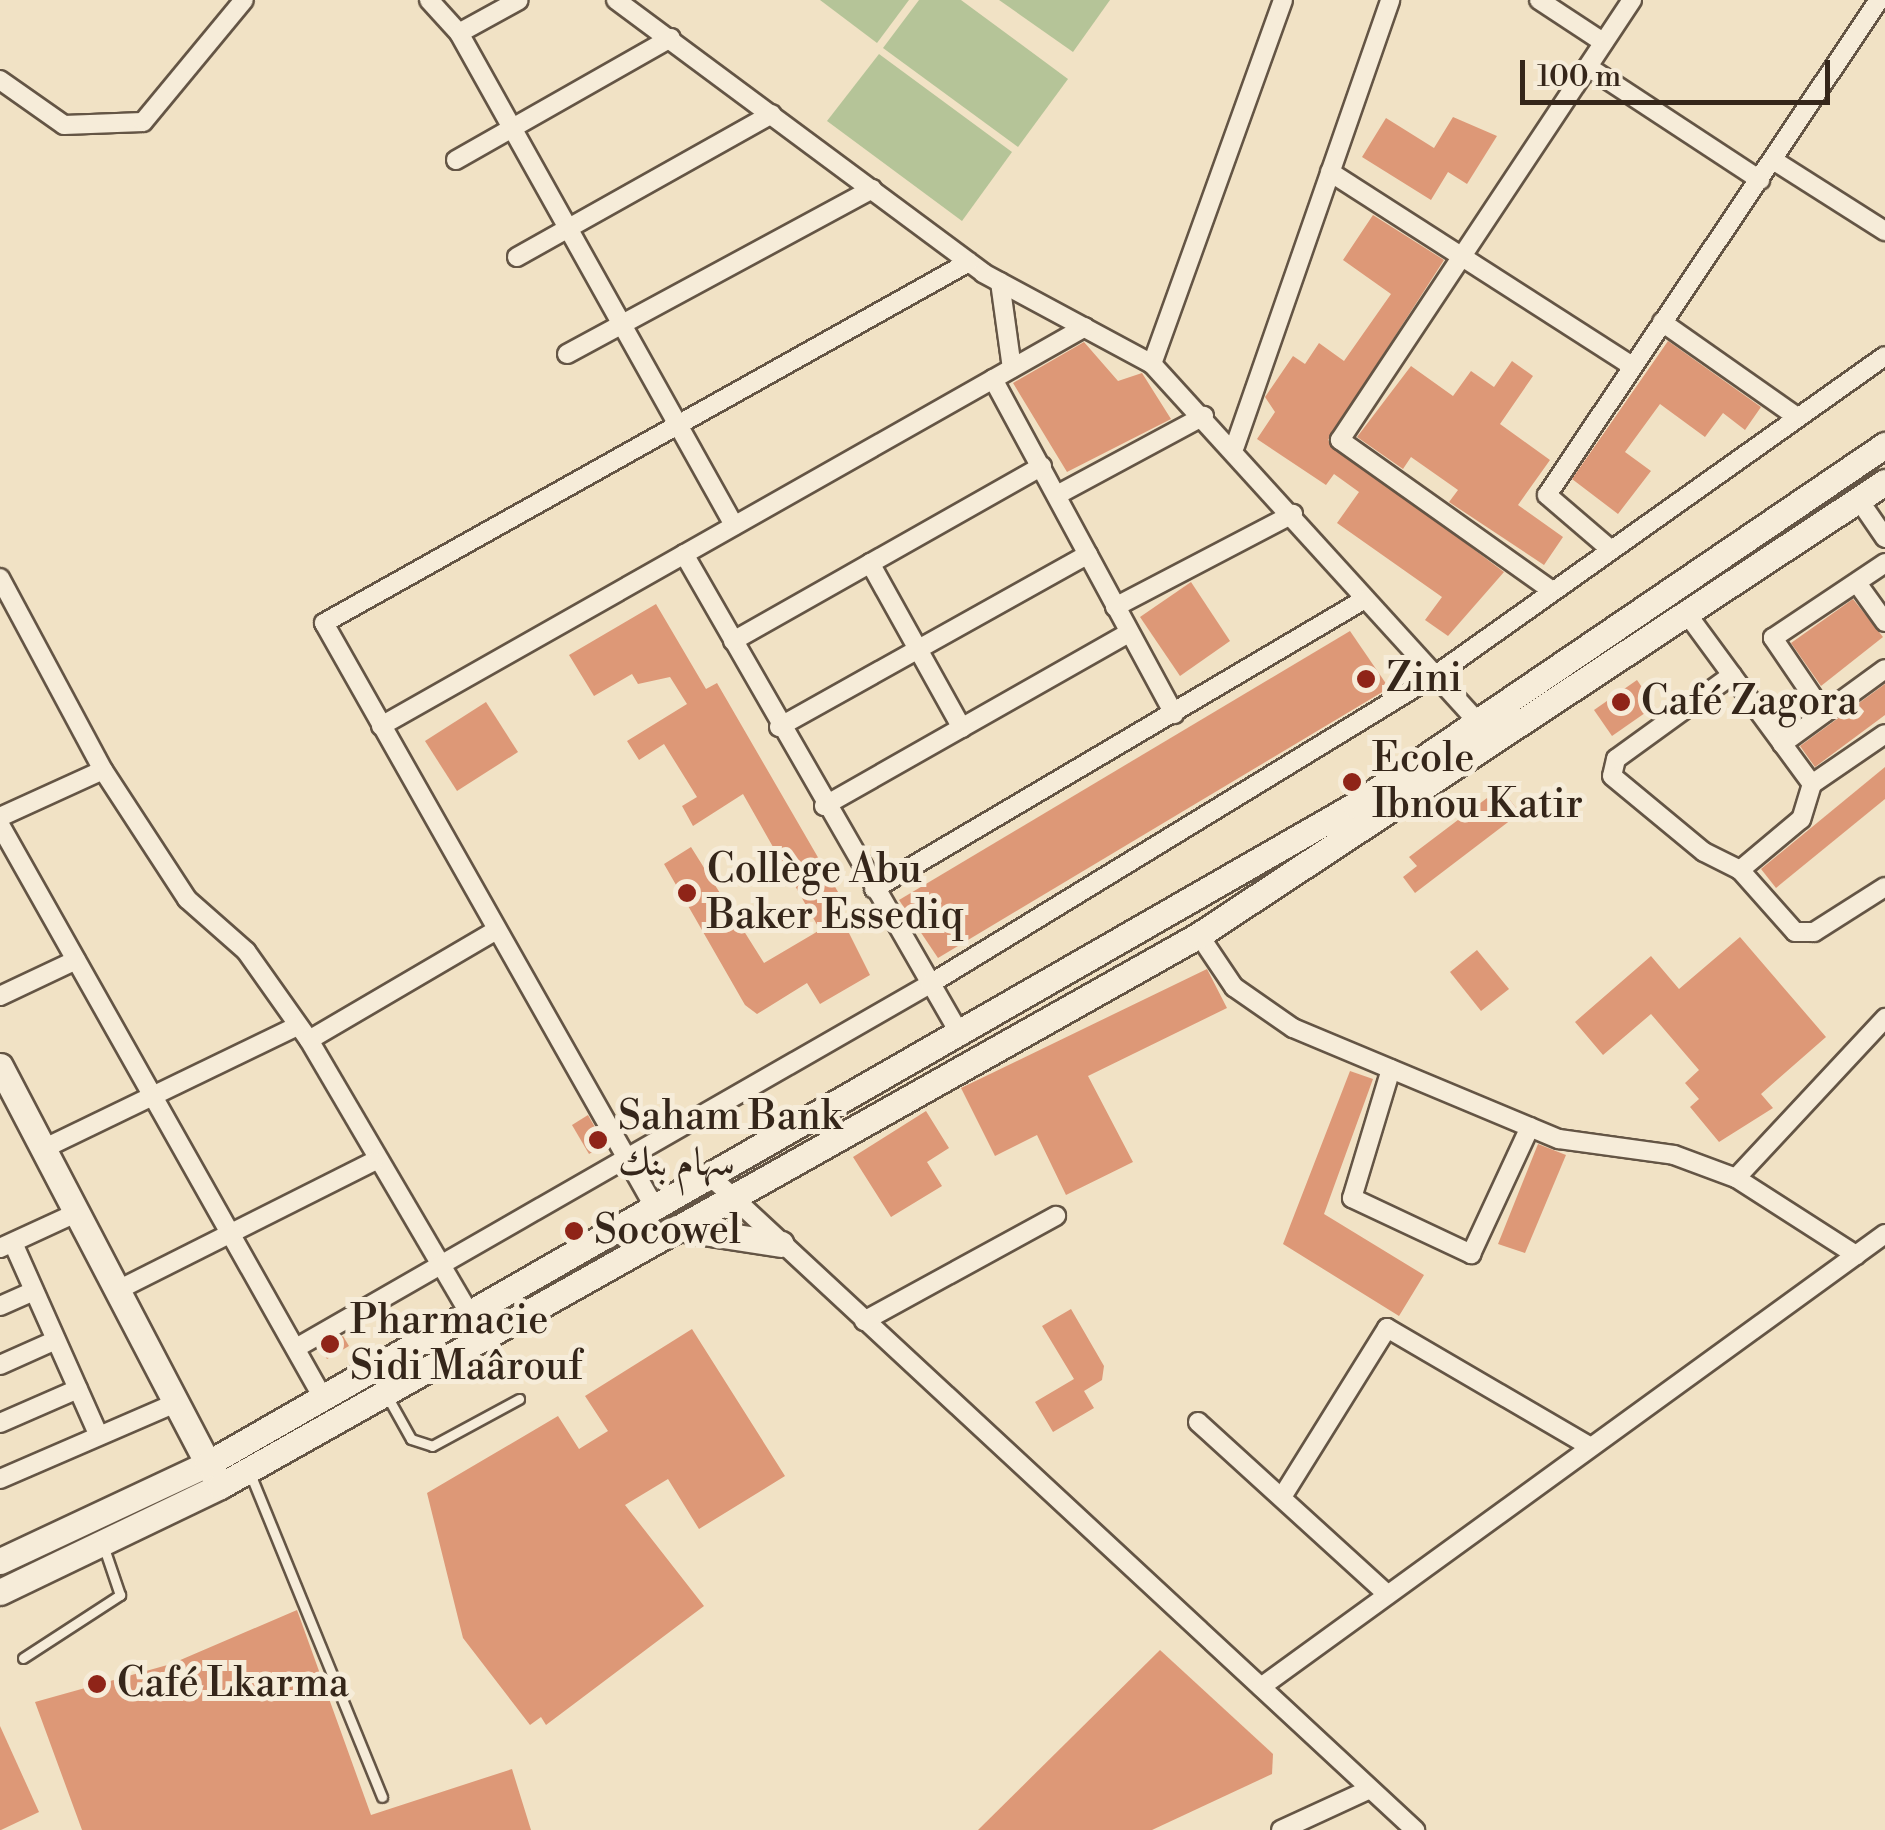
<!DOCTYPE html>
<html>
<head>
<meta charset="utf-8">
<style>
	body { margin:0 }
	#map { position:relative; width:1885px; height:1830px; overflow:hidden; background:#f1e2c5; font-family:"Libre Bodoni",Amiri,serif }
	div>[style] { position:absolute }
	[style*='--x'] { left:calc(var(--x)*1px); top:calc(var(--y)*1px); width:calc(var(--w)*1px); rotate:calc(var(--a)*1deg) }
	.green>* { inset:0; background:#b5c498 }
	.building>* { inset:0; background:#dd9877 }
	.roads { filter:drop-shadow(2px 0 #645545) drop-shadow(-2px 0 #645545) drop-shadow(0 2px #645545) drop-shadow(0 -2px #645545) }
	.lane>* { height:9px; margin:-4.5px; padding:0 4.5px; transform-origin:4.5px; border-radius:4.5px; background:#f6ecd9 }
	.street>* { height:18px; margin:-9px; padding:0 9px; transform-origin:9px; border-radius:9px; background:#f6ecd9 }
	.secondary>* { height:25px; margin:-12.5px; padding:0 12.5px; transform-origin:12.5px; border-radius:12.5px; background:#f6ecd9 }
	.dots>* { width:28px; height:28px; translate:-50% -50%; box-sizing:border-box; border:5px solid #f6ecd9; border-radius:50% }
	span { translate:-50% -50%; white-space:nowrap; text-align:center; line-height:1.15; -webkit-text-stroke:10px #f6ecd9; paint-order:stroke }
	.poi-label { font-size:40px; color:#35261a }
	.left { translate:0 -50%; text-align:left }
	.scale { position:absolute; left:1520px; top:60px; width:310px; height:45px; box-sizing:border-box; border:5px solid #35261a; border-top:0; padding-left:12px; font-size:30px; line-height:35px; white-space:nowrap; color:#35261a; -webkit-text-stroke:8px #f6ecd9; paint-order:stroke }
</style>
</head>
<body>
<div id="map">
	<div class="green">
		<div style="clip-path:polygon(820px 0,909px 0,877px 43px)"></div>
		<div style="clip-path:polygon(919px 0,961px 0,1068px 79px,1018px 147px,883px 48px)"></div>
		<div style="clip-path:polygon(999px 0,1110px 0,1073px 52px)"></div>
		<div style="clip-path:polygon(879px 54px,1012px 152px,962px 221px,827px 121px)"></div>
	</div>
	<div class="building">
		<div style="clip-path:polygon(1453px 117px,1497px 136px,1467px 184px,1448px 172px,1431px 200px,1362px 157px,1386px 118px,1434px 148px)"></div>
		<div style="clip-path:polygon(1373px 215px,1444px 260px,1328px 440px,1504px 572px,1448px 636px,1425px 620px,1442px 597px,1337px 523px,1359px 492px,1334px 474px,1326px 485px,1257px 439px,1275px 412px,1265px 397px,1293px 356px,1305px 364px,1319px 343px,1344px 361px,1391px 294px,1343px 260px)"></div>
		<div style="clip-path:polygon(1668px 341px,1761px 407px,1745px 430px,1723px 413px,1705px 437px,1660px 404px,1625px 452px,1651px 471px,1618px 514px,1572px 479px)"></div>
		<div style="clip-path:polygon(1084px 342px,1118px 381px,1142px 373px,1171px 419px,1067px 472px,1013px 383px)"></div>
		<div style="clip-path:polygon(1512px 361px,1533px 376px,1500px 424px,1550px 460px,1518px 505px,1563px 537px,1544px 565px,1449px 502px,1458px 490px,1411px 457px,1403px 469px,1357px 437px,1411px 366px,1453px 396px,1471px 371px,1494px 387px)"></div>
		<div style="clip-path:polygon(1191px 582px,1230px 641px,1180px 676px,1140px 617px)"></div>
		<div style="clip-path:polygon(1853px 599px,1883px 637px,1821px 686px,1791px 643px)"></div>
		<div style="clip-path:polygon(656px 604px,706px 689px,717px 683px,845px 904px,837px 909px,870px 975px,820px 1004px,807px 983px,757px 1014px,745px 1005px,664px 864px,691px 847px,764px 963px,820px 930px,743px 794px,693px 826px,682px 806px,697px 797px,664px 744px,639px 760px,627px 741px,687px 704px,670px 677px,638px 684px,632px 674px,594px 696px,569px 655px)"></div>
		<div style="clip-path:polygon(1350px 631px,1389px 688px,938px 958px,899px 900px)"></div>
		<div style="clip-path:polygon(1637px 680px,1655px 706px,1612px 736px,1594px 710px)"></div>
		<div style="clip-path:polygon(1885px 684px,1885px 715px,1815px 767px,1800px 746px)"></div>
		<div style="clip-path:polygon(486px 702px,518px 752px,457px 791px,425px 741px)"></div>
		<div style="clip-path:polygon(1885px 767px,1885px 799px,1776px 888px,1761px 869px)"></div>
		<div style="clip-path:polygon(1487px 798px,1496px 811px,1510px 800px,1520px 813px,1415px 893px,1403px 877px,1417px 866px,1409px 857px)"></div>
		<div style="clip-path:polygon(1740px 937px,1826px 1037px,1761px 1094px,1773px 1108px,1719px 1142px,1690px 1107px,1699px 1099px,1685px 1083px,1699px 1070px,1651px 1014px,1603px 1055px,1575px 1022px,1651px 956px,1679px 989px)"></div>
		<div style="clip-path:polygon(1477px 950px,1509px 989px,1481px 1011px,1450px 972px)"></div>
		<div style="clip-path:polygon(1207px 969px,1227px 1008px,1088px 1076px,1133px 1162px,1066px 1195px,1037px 1135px,995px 1156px,961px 1088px)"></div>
		<div style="clip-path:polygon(1350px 1071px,1373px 1079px,1324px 1214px,1424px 1275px,1399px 1316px,1283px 1244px)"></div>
		<div style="clip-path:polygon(926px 1111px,949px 1148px,927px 1162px,942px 1186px,891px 1217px,853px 1157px)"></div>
		<div style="clip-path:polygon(588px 1115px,605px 1145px,589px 1154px,572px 1125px)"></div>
		<div style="clip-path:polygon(1538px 1144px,1566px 1155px,1525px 1253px,1498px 1244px)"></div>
		<div style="clip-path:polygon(1071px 1309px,1104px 1366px,1102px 1380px,1084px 1391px,1094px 1408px,1053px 1432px,1035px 1402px,1074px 1379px,1042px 1326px)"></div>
		<div style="clip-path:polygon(692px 1329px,785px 1476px,699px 1529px,668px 1479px,625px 1505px,704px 1606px,546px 1725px,541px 1717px,530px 1725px,463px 1638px,427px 1493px,558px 1416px,579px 1449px,608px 1431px,585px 1396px)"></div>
		<div style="clip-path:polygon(343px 1336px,349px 1346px,327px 1359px,320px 1349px)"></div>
		<div style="clip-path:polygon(297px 1610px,371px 1815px,512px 1769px,531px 1830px,82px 1830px,35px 1702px,171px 1664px)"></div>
		<div style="clip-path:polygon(1160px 1650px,1273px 1754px,1272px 1774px,1152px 1830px,978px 1830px)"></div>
		<div style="clip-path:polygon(0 1726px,39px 1812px,1px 1830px,0 1830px)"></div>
	</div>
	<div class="roads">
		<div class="lane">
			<div style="--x:387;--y:1396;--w:49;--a:60.8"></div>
			<div style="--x:411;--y:1439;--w:22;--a:18"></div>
			<div style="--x:432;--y:1446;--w:99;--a:-28.4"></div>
			<div style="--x:249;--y:1471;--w:352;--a:67.8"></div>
			<div style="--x:23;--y:1658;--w:116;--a:-33"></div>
			<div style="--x:120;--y:1595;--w:50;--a:-108.8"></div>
		</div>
		<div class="street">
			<div style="--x:429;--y:0;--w:45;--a:47.7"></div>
			<div style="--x:459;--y:33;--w:564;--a:60.8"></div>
			<div style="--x:616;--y:0;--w:457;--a:36.6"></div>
			<div style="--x:983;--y:273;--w:192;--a:28.3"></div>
			<div style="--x:1152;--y:364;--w:492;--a:47.7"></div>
			<div style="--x:1539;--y:0;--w:77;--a:33.3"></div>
			<div style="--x:459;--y:33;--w:68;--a:-28.8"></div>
			<div style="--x:1588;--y:67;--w:206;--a:33.3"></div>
			<div style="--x:0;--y:80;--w:78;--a:35.1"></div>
			<div style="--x:64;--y:125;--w:79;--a:-2.2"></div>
			<div style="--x:143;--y:122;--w:158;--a:-50.4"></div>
			<div style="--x:456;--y:160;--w:247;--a:-29.6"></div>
			<div style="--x:1773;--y:160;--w:133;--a:32.4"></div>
			<div style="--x:1330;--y:172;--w:359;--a:32.7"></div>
			<div style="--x:517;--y:257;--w:292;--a:-29.3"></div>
			<div style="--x:1000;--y:282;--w:87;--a:82.1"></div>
			<div style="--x:1662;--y:322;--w:165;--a:35.1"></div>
			<div style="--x:567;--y:354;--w:347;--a:-28.4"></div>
			<div style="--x:1152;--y:364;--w:387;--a:-70.2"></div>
			<div style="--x:993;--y:379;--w:381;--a:61.6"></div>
			<div style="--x:1235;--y:446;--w:472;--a:-70.8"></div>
			<div style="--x:1057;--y:495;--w:167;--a:-28.3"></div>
			<div style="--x:1859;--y:500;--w:46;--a:55.6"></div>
			<div style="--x:1610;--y:549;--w:83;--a:-139.4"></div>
			<div style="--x:1547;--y:495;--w:596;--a:-56.15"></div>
			<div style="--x:684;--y:554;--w:556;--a:60.11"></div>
			<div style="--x:870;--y:563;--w:189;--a:60.9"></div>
			<div style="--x:0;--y:578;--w:218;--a:61.8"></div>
			<div style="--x:103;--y:770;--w:154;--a:56.9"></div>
			<div style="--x:187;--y:899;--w:79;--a:41.4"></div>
			<div style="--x:246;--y:951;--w:109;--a:54.7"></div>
			<div style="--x:309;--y:1040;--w:316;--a:59.6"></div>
			<div style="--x:1857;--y:583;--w:48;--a:54.3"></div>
			<div style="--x:1551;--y:590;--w:259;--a:-144.6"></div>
			<div style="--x:1340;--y:440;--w:528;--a:-56.43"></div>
			<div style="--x:1115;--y:607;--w:201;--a:-27.6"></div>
			<div style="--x:1690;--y:618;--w:206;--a:53.7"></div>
			<div style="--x:1812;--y:784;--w:37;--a:107"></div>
			<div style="--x:1801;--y:819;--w:80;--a:140.1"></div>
			<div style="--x:733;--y:641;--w:355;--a:-29.5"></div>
			<div style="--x:1732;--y:675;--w:143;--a:144.1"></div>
			<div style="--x:1616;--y:759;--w:17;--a:103"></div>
			<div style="--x:1612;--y:776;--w:119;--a:39.6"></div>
			<div style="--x:1704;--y:852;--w:40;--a:26.6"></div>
			<div style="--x:1740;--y:870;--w:83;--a:48.4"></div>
			<div style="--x:1795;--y:932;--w:19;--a:0"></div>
			<div style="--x:1814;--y:932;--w:84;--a:-32.4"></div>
			<div style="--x:1824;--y:713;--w:91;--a:-124.2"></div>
			<div style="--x:1773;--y:638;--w:135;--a:-33.8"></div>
			<div style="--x:381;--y:726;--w:809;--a:-29.54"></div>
			<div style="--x:779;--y:727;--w:354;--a:-29.2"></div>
			<div style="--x:1782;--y:744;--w:127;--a:-36.1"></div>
			<div style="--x:1812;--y:784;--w:88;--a:-34.4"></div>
			<div style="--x:824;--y:806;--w:351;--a:-29.6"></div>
			<div style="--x:0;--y:817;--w:113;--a:-24.5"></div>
			<div style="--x:0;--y:825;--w:658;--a:60.59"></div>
			<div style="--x:874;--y:889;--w:570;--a:-30.57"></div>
			<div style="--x:1199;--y:935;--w:63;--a:56.1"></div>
			<div style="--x:1234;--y:987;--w:72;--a:34.8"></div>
			<div style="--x:1293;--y:1028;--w:288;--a:22.7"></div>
			<div style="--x:1559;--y:1139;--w:116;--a:7.9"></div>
			<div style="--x:1674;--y:1155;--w:66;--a:20.4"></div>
			<div style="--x:1736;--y:1178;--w:143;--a:32.7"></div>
			<div style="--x:0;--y:996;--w:84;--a:-25.3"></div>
			<div style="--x:309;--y:1040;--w:216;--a:-30.4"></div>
			<div style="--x:1391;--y:1069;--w:135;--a:106.8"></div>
			<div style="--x:1352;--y:1198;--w:132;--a:25.2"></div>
			<div style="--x:1471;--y:1254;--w:140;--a:-65.1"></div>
			<div style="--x:43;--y:1149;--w:283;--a:-25.8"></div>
			<div style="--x:710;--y:1176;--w:962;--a:42.85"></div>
			<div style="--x:1736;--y:1178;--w:219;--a:-47"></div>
			<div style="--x:655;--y:1208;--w:672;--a:-119.5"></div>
			<div style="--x:324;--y:623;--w:739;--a:-29.24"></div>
			<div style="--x:13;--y:1243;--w:209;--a:66"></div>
			<div style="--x:0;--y:1248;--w:81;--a:-24.7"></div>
			<div style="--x:116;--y:1291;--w:288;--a:-26.7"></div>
			<div style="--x:0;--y:1306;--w:37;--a:-24"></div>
			<div style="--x:864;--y:1321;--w:219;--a:-28.7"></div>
			<div style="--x:296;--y:1348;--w:731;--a:-29.86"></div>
			<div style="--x:930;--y:984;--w:594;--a:-31.44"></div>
			<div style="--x:1437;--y:674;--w:549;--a:-35.37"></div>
			<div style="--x:0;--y:1365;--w:61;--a:-24.1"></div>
			<div style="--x:1198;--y:1422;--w:256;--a:42.3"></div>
			<div style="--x:0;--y:1423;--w:85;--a:-23.6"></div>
			<div style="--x:0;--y:1479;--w:192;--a:-23.4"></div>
			<div style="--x:1282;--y:1497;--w:199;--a:-58.1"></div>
			<div style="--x:1387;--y:1328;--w:236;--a:30.3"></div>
			<div style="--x:1261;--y:1687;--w:771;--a:-35.98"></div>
			<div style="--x:1281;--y:1830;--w:96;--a:-24.7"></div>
		</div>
		<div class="secondary">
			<div style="--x:0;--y:1066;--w:465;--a:62.4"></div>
			<div style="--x:677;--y:1228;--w:105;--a:8.7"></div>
			<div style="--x:0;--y:1561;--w:229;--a:-25.1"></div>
			<div style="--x:207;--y:1464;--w:1324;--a:-29.86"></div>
			<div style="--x:1355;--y:805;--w:641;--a:-34.19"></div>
			<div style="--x:0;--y:1592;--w:244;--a:-25.7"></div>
			<div style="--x:220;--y:1486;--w:1123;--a:-29.37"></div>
			<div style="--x:1199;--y:935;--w:822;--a:-33.44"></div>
		</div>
	</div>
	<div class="dots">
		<div style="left:1366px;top:679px;background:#8f2418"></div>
		<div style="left:1621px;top:702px;background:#8f2418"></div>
		<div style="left:1352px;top:782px;background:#8f2418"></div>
		<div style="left:687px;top:893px;background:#8f2418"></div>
		<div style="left:598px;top:1140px;background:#8f2418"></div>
		<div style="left:574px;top:1231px;background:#8f2418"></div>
		<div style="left:330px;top:1344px;background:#8f2418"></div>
		<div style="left:97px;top:1684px;background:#8f2418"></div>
	</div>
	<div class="poi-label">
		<span class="left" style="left:1386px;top:679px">Zini</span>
		<span class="left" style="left:1641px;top:702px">Café Zagora</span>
		<span class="left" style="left:1372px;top:782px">Ecole<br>Ibnou Katir</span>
		<span class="left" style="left:707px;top:893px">Collège Abu<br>Baker Essediq</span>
		<span class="left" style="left:618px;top:1140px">Saham Bank<br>سهام بنك</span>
		<span class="left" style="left:594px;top:1231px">Socowel</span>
		<span class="left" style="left:350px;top:1344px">Pharmacie<br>Sidi Maârouf</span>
		<span class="left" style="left:117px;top:1684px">Café Lkarma</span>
	</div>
	<div class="scale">100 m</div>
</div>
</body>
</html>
